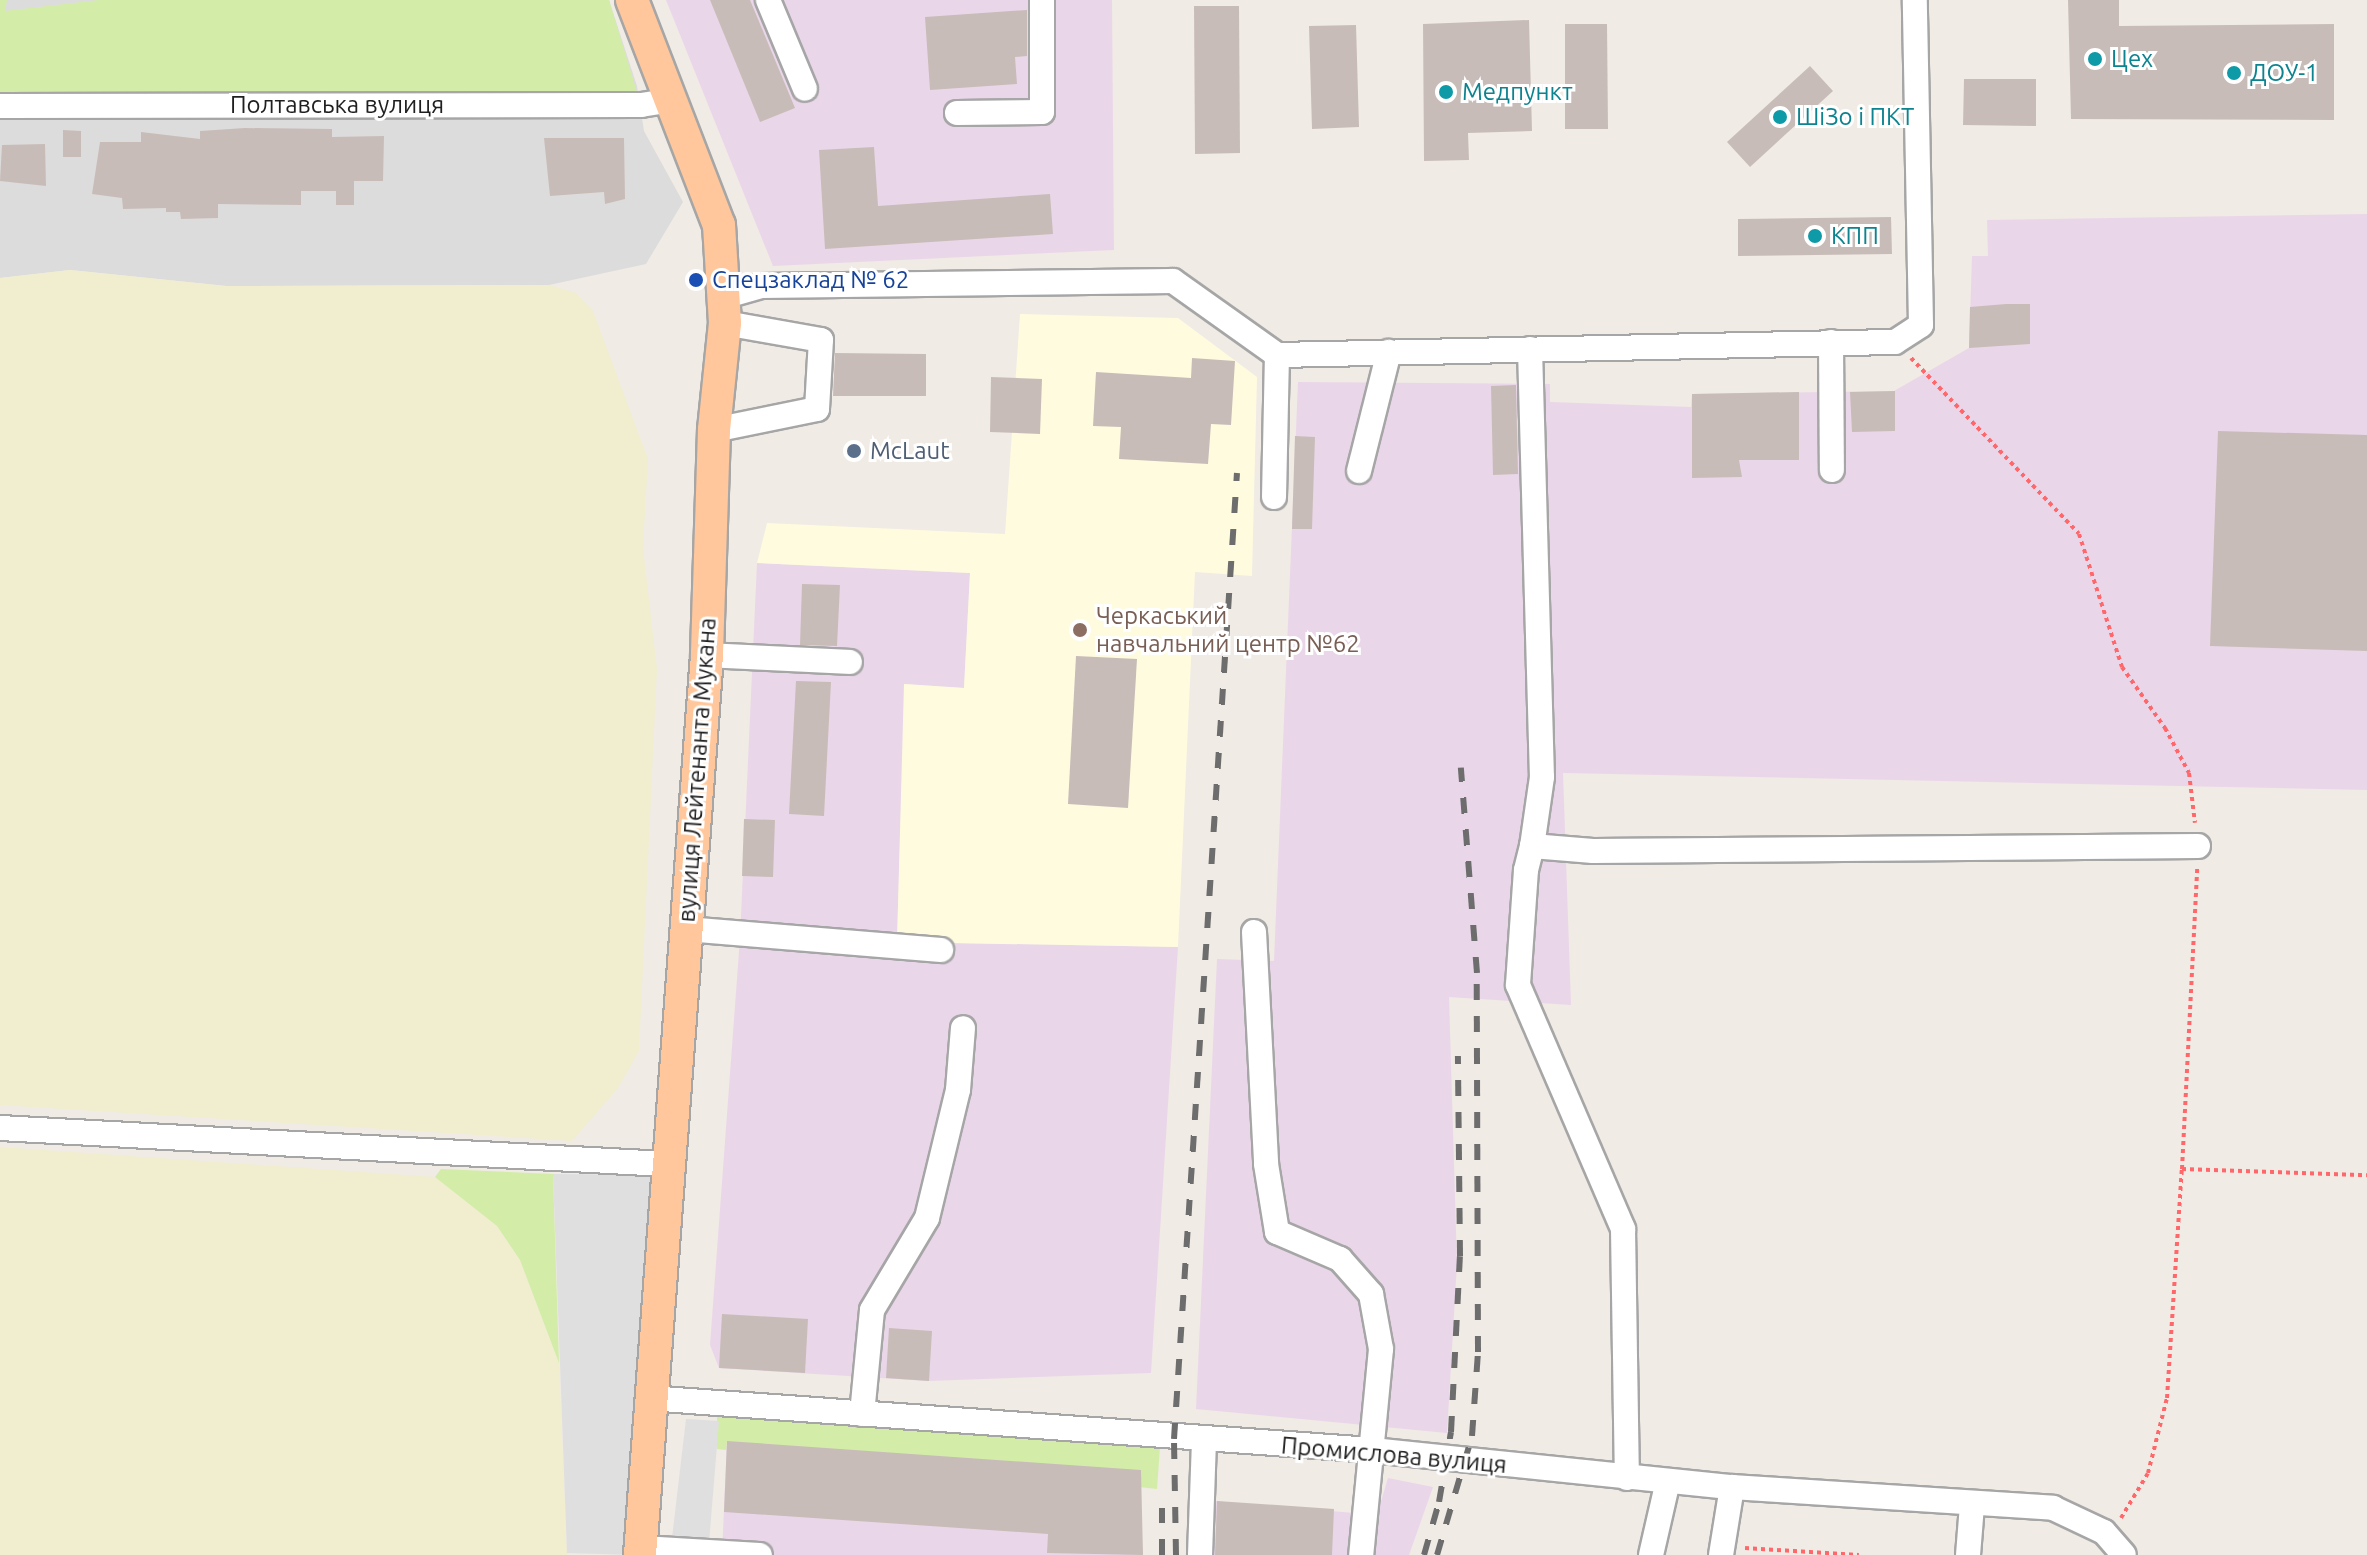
<!DOCTYPE html>
<html>
<head>
<meta charset="utf-8">
<style>
	body { margin:0 }
	#map { position:relative; width:2367px; height:1555px; overflow:hidden; background:#f0ebe5; font-family:Ubuntu,sans-serif }
	div>[style] { position:absolute }
	[style*='--x'] { left:calc(var(--x)*1px); top:calc(var(--y)*1px); width:calc(var(--w)*1px); rotate:calc(var(--a)*1deg) }
	.residential>* { inset:0; background:#dddcdc }
	.industrial>* { inset:0; background:#ead6e9 }
	.education>* { inset:0; background:#fffbdf }
	.farmland>* { inset:0; background:#f0eecf }
	.grass>* { inset:0; background:#d3eda8 }
	.parking>* { inset:0; background:#dfdfdf }
	.building>* { inset:0; background:#c8bcb8 }
	.path>* { height:4px; margin-top:-2px; transform-origin:0; background:repeating-linear-gradient(90deg,#ff676a 0 4px,transparent 0 8px) }
	.roads { filter:drop-shadow(2px 0 #a6a6a6) drop-shadow(-2px 0 #a6a6a6) drop-shadow(0 2px #a6a6a6) drop-shadow(0 -2px #a6a6a6) }
	.minor>* { height:24px; margin:-12px; padding:0 12px; transform-origin:12px; border-radius:12px; background:#fff }
	.major>* { height:32px; margin:-16px; padding:0 16px; transform-origin:16px; border-radius:16px; background:#ffc79b }
	.rail>* { height:6px; margin-top:-3px; transform-origin:0; background:repeating-linear-gradient(90deg,#6d6d6d 0 16px,transparent 0 32px) }
	.dots>* { width:22px; height:22px; translate:-50% -50%; box-sizing:border-box; border:4px solid #fff; border-radius:50% }
	span { translate:-50% -50%; white-space:nowrap; text-align:center; line-height:1.15; -webkit-text-stroke:6px #fff; paint-order:stroke }
	.culture-label { font-size:24px; color:#0d838f }
	.left { translate:0 -50%; text-align:left }
	.street-label { font-size:24px; color:#1f1f1f }
	.transit-label { font-size:24px; color:#164399 }
	.service-label { font-size:24px; color:#4e5e75 }
	.education-label { font-size:24px; color:#785e54 }
</style>
</head>
<body>
<div id="map">
	<div class="residential">
		<div style="clip-path:polygon(0 0,609px 0,637px 86px,644px 131px,683px 202px,646px 264px,549px 285px,226px 286px,70px 270px,0 278px)"></div>
	</div>
	<div class="industrial">
		<div style="clip-path:polygon(666px 0,1112px 0,1114px 250px,773px 266px)"></div>
		<div style="clip-path:polygon(2367px 214px,2367px 790px,1563px 773px,1571px 1005px,1449px 997px,1457px 1264px,1447px 1433px,1196px 1409px,1217px 959px,1274px 961px,1298px 382px,1550px 384px,1550px 402px,1691px 407px,1692px 394px,1894px 391px,1969px 348px,1972px 256px,1988px 256px,1987px 220px)"></div>
		<div style="clip-path:polygon(757px 563px,970px 573px,964px 688px,905px 684px,897px 942px,1178px 947px,1151px 1373px,929px 1381px,719px 1368px,710px 1345px,740px 938px)"></div>
		<div style="clip-path:polygon(727px 1441px,1139px 1488px,1143px 1555px,722px 1555px)"></div>
		<div style="clip-path:polygon(1388px 1478px,1433px 1487px,1409px 1555px,1212px 1555px,1216px 1501px,1377px 1515px)"></div>
	</div>
	<div class="education">
		<div style="clip-path:polygon(1020px 314px,1178px 318px,1257px 377px,1252px 576px,1195px 572px,1178px 947px,897px 942px,904px 684px,964px 688px,970px 573px,757px 563px,767px 523px,1005px 534px)"></div>
	</div>
	<div class="farmland">
		<div style="clip-path:polygon(70px 270px,226px 286px,549px 285px,576px 293px,593px 311px,648px 459px,643px 548px,657px 669px,639px 1051px,618px 1088px,572px 1141px,0 1105px,0 278px)"></div>
		<div style="clip-path:polygon(0 1147px,435px 1177px,497px 1226px,520px 1260px,559px 1363px,567px 1555px,0 1555px)"></div>
	</div>
	<div class="grass">
		<div style="clip-path:polygon(0 0,7px 0,5px 11px,99px 0,609px 0,641px 105px,0 106px)"></div>
		<div style="clip-path:polygon(441px 1169px,553px 1174px,559px 1363px,520px 1260px,497px 1226px,435px 1177px)"></div>
		<div style="clip-path:polygon(717px 1412px,1160px 1447px,1157px 1489px,727px 1441px,726px 1450px,717px 1449px)"></div>
	</div>
	<div class="parking">
		<div style="clip-path:polygon(553px 1174px,665px 1175px,635px 1555px,567px 1553px)"></div>
		<div style="clip-path:polygon(686px 1419px,719px 1421px,708px 1555px,670px 1555px)"></div>
	</div>
	<div class="building">
		<div style="clip-path:polygon(710px 0,750px 0,795px 108px,760px 122px)"></div>
		<div style="clip-path:polygon(2068px 0,2119px 0,2119px 26px,2334px 24px,2334px 120px,2071px 119px)"></div>
		<div style="clip-path:polygon(1194px 6px,1239px 6px,1240px 153px,1195px 154px)"></div>
		<div style="clip-path:polygon(1027px 10px,1027px 56px,1015px 57px,1017px 84px,930px 90px,925px 17px)"></div>
		<div style="clip-path:polygon(1529px 20px,1532px 131px,1468px 133px,1469px 160px,1424px 161px,1423px 24px)"></div>
		<div style="clip-path:polygon(1565px 24px,1607px 24px,1608px 129px,1565px 129px)"></div>
		<div style="clip-path:polygon(1356px 25px,1359px 127px,1312px 129px,1309px 26px)"></div>
		<div style="clip-path:polygon(1810px 66px,1833px 91px,1750px 167px,1727px 142px)"></div>
		<div style="clip-path:polygon(1964px 79px,2036px 79px,2036px 126px,1963px 125px)"></div>
		<div style="clip-path:polygon(245px 128px,332px 129px,332px 137px,384px 136px,383px 181px,354px 181px,354px 205px,336px 205px,336px 191px,301px 191px,301px 205px,218px 204px,218px 218px,181px 219px,180px 212px,166px 212px,166px 208px,123px 209px,122px 198px,92px 194px,100px 142px,141px 142px,141px 132px,200px 139px,200px 131px)"></div>
		<div style="clip-path:polygon(63px 130px,81px 131px,81px 157px,63px 157px)"></div>
		<div style="clip-path:polygon(544px 138px,624px 138px,625px 199px,605px 204px,604px 192px,550px 196px)"></div>
		<div style="clip-path:polygon(45px 144px,46px 186px,0 181px,2px 145px)"></div>
		<div style="clip-path:polygon(874px 147px,878px 206px,1050px 194px,1053px 234px,825px 249px,819px 150px)"></div>
		<div style="clip-path:polygon(1891px 217px,1892px 254px,1738px 256px,1738px 219px)"></div>
		<div style="clip-path:polygon(2006px 304px,2030px 304px,2030px 344px,1969px 348px,1970px 307px)"></div>
		<div style="clip-path:polygon(835px 353px,926px 354px,926px 396px,833px 396px)"></div>
		<div style="clip-path:polygon(1192px 358px,1235px 361px,1231px 425px,1211px 424px,1208px 464px,1119px 459px,1121px 427px,1093px 426px,1096px 372px,1191px 378px)"></div>
		<div style="clip-path:polygon(991px 377px,1042px 379px,1040px 434px,990px 432px)"></div>
		<div style="clip-path:polygon(1516px 385px,1518px 474px,1493px 475px,1491px 386px)"></div>
		<div style="clip-path:polygon(1895px 391px,1895px 431px,1852px 432px,1850px 392px)"></div>
		<div style="clip-path:polygon(1799px 392px,1799px 460px,1739px 460px,1742px 477px,1692px 478px,1692px 394px)"></div>
		<div style="clip-path:polygon(2218px 431px,2367px 435px,2367px 651px,2210px 646px)"></div>
		<div style="clip-path:polygon(1295px 436px,1315px 437px,1312px 529px,1292px 529px)"></div>
		<div style="clip-path:polygon(802px 584px,840px 585px,837px 646px,800px 645px)"></div>
		<div style="clip-path:polygon(1076px 656px,1137px 659px,1128px 808px,1068px 804px)"></div>
		<div style="clip-path:polygon(796px 681px,831px 682px,824px 816px,789px 814px)"></div>
		<div style="clip-path:polygon(744px 819px,775px 820px,773px 877px,742px 876px)"></div>
		<div style="clip-path:polygon(722px 1314px,808px 1319px,805px 1373px,719px 1368px)"></div>
		<div style="clip-path:polygon(889px 1328px,932px 1331px,929px 1381px,886px 1378px)"></div>
		<div style="clip-path:polygon(727px 1441px,1141px 1470px,1143px 1555px,1047px 1553px,1048px 1534px,724px 1512px)"></div>
		<div style="clip-path:polygon(1217px 1501px,1334px 1509px,1332px 1555px,1215px 1555px)"></div>
	</div>
	<div class="path">
		<div style="--x:1911;--y:358;--w:243;--a:46.3"></div>
		<div style="--x:2079;--y:534;--w:140;--a:72.1"></div>
		<div style="--x:2122;--y:667;--w:75;--a:54.8"></div>
		<div style="--x:2165;--y:728;--w:51;--a:61.9"></div>
		<div style="--x:2189;--y:773;--w:50;--a:83.2"></div>
		<div style="--x:2182;--y:1169;--w:301;--a:-87.1"></div>
		<div style="--x:2121;--y:1518;--w:52;--a:-59"></div>
		<div style="--x:2148;--y:1473;--w:77;--a:-75.8"></div>
		<div style="--x:2167;--y:1398;--w:229;--a:-86.3"></div>
		<div style="--x:2182;--y:1169;--w:185;--a:1.9"></div>
		<div style="--x:1745;--y:1548;--w:114;--a:3.5"></div>
	</div>
	<div class="roads">
		<div class="minor">
			<div style="--x:768;--y:0;--w:96;--a:67.4"></div>
			<div style="--x:0;--y:106;--w:641;--a:-0.09"></div>
			<div style="--x:641;--y:105;--w:32;--a:-9"></div>
			<div style="--x:957;--y:113;--w:85;--a:-0.7"></div>
			<div style="--x:1042;--y:112;--w:112;--a:-90"></div>
			<div style="--x:723;--y:297;--w:40;--a:-16"></div>
			<div style="--x:761;--y:286;--w:412;--a:-0.7"></div>
			<div style="--x:1173;--y:281;--w:128;--a:35.4"></div>
			<div style="--x:1277;--y:355;--w:618;--a:-1.21"></div>
			<div style="--x:1895;--y:342;--w:31;--a:-33"></div>
			<div style="--x:1921;--y:325;--w:325;--a:-91.1"></div>
			<div style="--x:1831;--y:342;--w:128;--a:89.6"></div>
			<div style="--x:1530;--y:349;--w:428;--a:88.4"></div>
			<div style="--x:1542;--y:777;--w:70;--a:98.2"></div>
			<div style="--x:1532;--y:846;--w:61;--a:4.7"></div>
			<div style="--x:1593;--y:851;--w:605;--a:-0.47"></div>
			<div style="--x:714;--y:430;--w:105;--a:-11.5"></div>
			<div style="--x:817;--y:409;--w:69;--a:-86.7"></div>
			<div style="--x:821;--y:340;--w:97;--a:-170"></div>
			<div style="--x:1359;--y:471;--w:123;--a:-75.9"></div>
			<div style="--x:1274;--y:497;--w:142;--a:-88.8"></div>
			<div style="--x:707;--y:655;--w:143;--a:2.8"></div>
			<div style="--x:1532;--y:846;--w:25;--a:104"></div>
			<div style="--x:1526;--y:870;--w:115;--a:94"></div>
			<div style="--x:1518;--y:985;--w:266;--a:66.7"></div>
			<div style="--x:1623;--y:1229;--w:249;--a:89.1"></div>
			<div style="--x:686;--y:929;--w:256;--a:4.7"></div>
			<div style="--x:1254;--y:932;--w:232;--a:87"></div>
			<div style="--x:1266;--y:1164;--w:69;--a:80.8"></div>
			<div style="--x:1277;--y:1232;--w:69;--a:23.2"></div>
			<div style="--x:1340;--y:1259;--w:47;--a:48.5"></div>
			<div style="--x:1371;--y:1294;--w:56;--a:79.7"></div>
			<div style="--x:1381;--y:1349;--w:207;--a:95.5"></div>
			<div style="--x:0;--y:1128;--w:666;--a:3.1"></div>
			<div style="--x:648;--y:1398;--w:726;--a:4.11"></div>
			<div style="--x:1372;--y:1450;--w:362;--a:5.9"></div>
			<div style="--x:1732;--y:1487;--w:322;--a:3.7"></div>
			<div style="--x:2053;--y:1508;--w:56;--a:25.2"></div>
			<div style="--x:2104;--y:1532;--w:30;--a:49"></div>
			<div style="--x:862;--y:1414;--w:104;--a:-84.5"></div>
			<div style="--x:872;--y:1310;--w:107;--a:-59.1"></div>
			<div style="--x:927;--y:1218;--w:132;--a:-76.4"></div>
			<div style="--x:958;--y:1090;--w:62;--a:-85.4"></div>
			<div style="--x:641;--y:1548;--w:119;--a:3.4"></div>
			<div style="--x:1200;--y:1555;--w:114;--a:-88"></div>
			<div style="--x:1651;--y:1555;--w:76;--a:-77.1"></div>
			<div style="--x:1721;--y:1555;--w:69;--a:-80.8"></div>
			<div style="--x:1968;--y:1555;--w:50;--a:-85.4"></div>
		</div>
		<div class="major">
			<div style="--x:632;--y:0;--w:241;--a:68.9"></div>
			<div style="--x:719;--y:225;--w:98;--a:86.5"></div>
			<div style="--x:725;--y:323;--w:108;--a:95.9"></div>
			<div style="--x:714;--y:430;--w:225;--a:91.8"></div>
			<div style="--x:707;--y:655;--w:902;--a:94.26"></div>
		</div>
	</div>
	<div class="rail">
		<div style="--x:1162;--y:1555;--w:47;--a:-90"></div>
		<div style="--x:1176;--y:1555;--w:116;--a:-91"></div>
		<div style="--x:1174;--y:1439;--w:968;--a:-86.27"></div>
		<div style="--x:1424;--y:1555;--w:55;--a:-74.2"></div>
		<div style="--x:1439;--y:1502;--w:71;--a:-80.3"></div>
		<div style="--x:1451;--y:1432;--w:176;--a:-87.1"></div>
		<div style="--x:1460;--y:1256;--w:200;--a:-90.6"></div>
		<div style="--x:1437;--y:1555;--w:124;--a:-73.6"></div>
		<div style="--x:1472;--y:1436;--w:84;--a:-85.9"></div>
		<div style="--x:1478;--y:1352;--w:379;--a:-90.2"></div>
		<div style="--x:1477;--y:973;--w:206;--a:-94.5"></div>
	</div>
	<div class="dots">
		<div style="left:2095px;top:59px;background:#0f9aa8"></div>
		<div style="left:2234px;top:73px;background:#0f9aa8"></div>
		<div style="left:1446px;top:92px;background:#0f9aa8"></div>
		<div style="left:1780px;top:117px;background:#0f9aa8"></div>
		<div style="left:1815px;top:236px;background:#0f9aa8"></div>
		<div style="left:696px;top:280px;background:#1a4fb4"></div>
		<div style="left:854px;top:451px;background:#5c6f8a"></div>
		<div style="left:1080px;top:630px;background:#8d6e63"></div>
	</div>
	<div class="culture-label">
		<span class="left" style="left:2111px;top:59px">Цех</span>
		<span class="left" style="left:2250px;top:73px">ДОУ-1</span>
		<span class="left" style="left:1462px;top:92px">Медпункт</span>
		<span class="left" style="left:1796px;top:117px">ШіЗо і ПКТ</span>
		<span class="left" style="left:1831px;top:236px">КПП</span>
	</div>
	<div class="street-label">
		<span style="left:337px;top:105px">Полтавська вулиця</span>
		<span style="left:697px;top:770px;rotate:-86deg">вулиця Лейтенанта Мукана</span>
		<span style="left:1394px;top:1455px;rotate:5deg">Промислова вулиця</span>
	</div>
	<div class="transit-label">
		<span class="left" style="left:712px;top:280px">Спецзаклад № 62</span>
	</div>
	<div class="service-label">
		<span class="left" style="left:870px;top:451px">McLaut</span>
	</div>
	<div class="education-label">
		<span class="left" style="left:1096px;top:630px">Черкаський<br>навчальний центр №62</span>
	</div>
</div>
</body>
</html>
